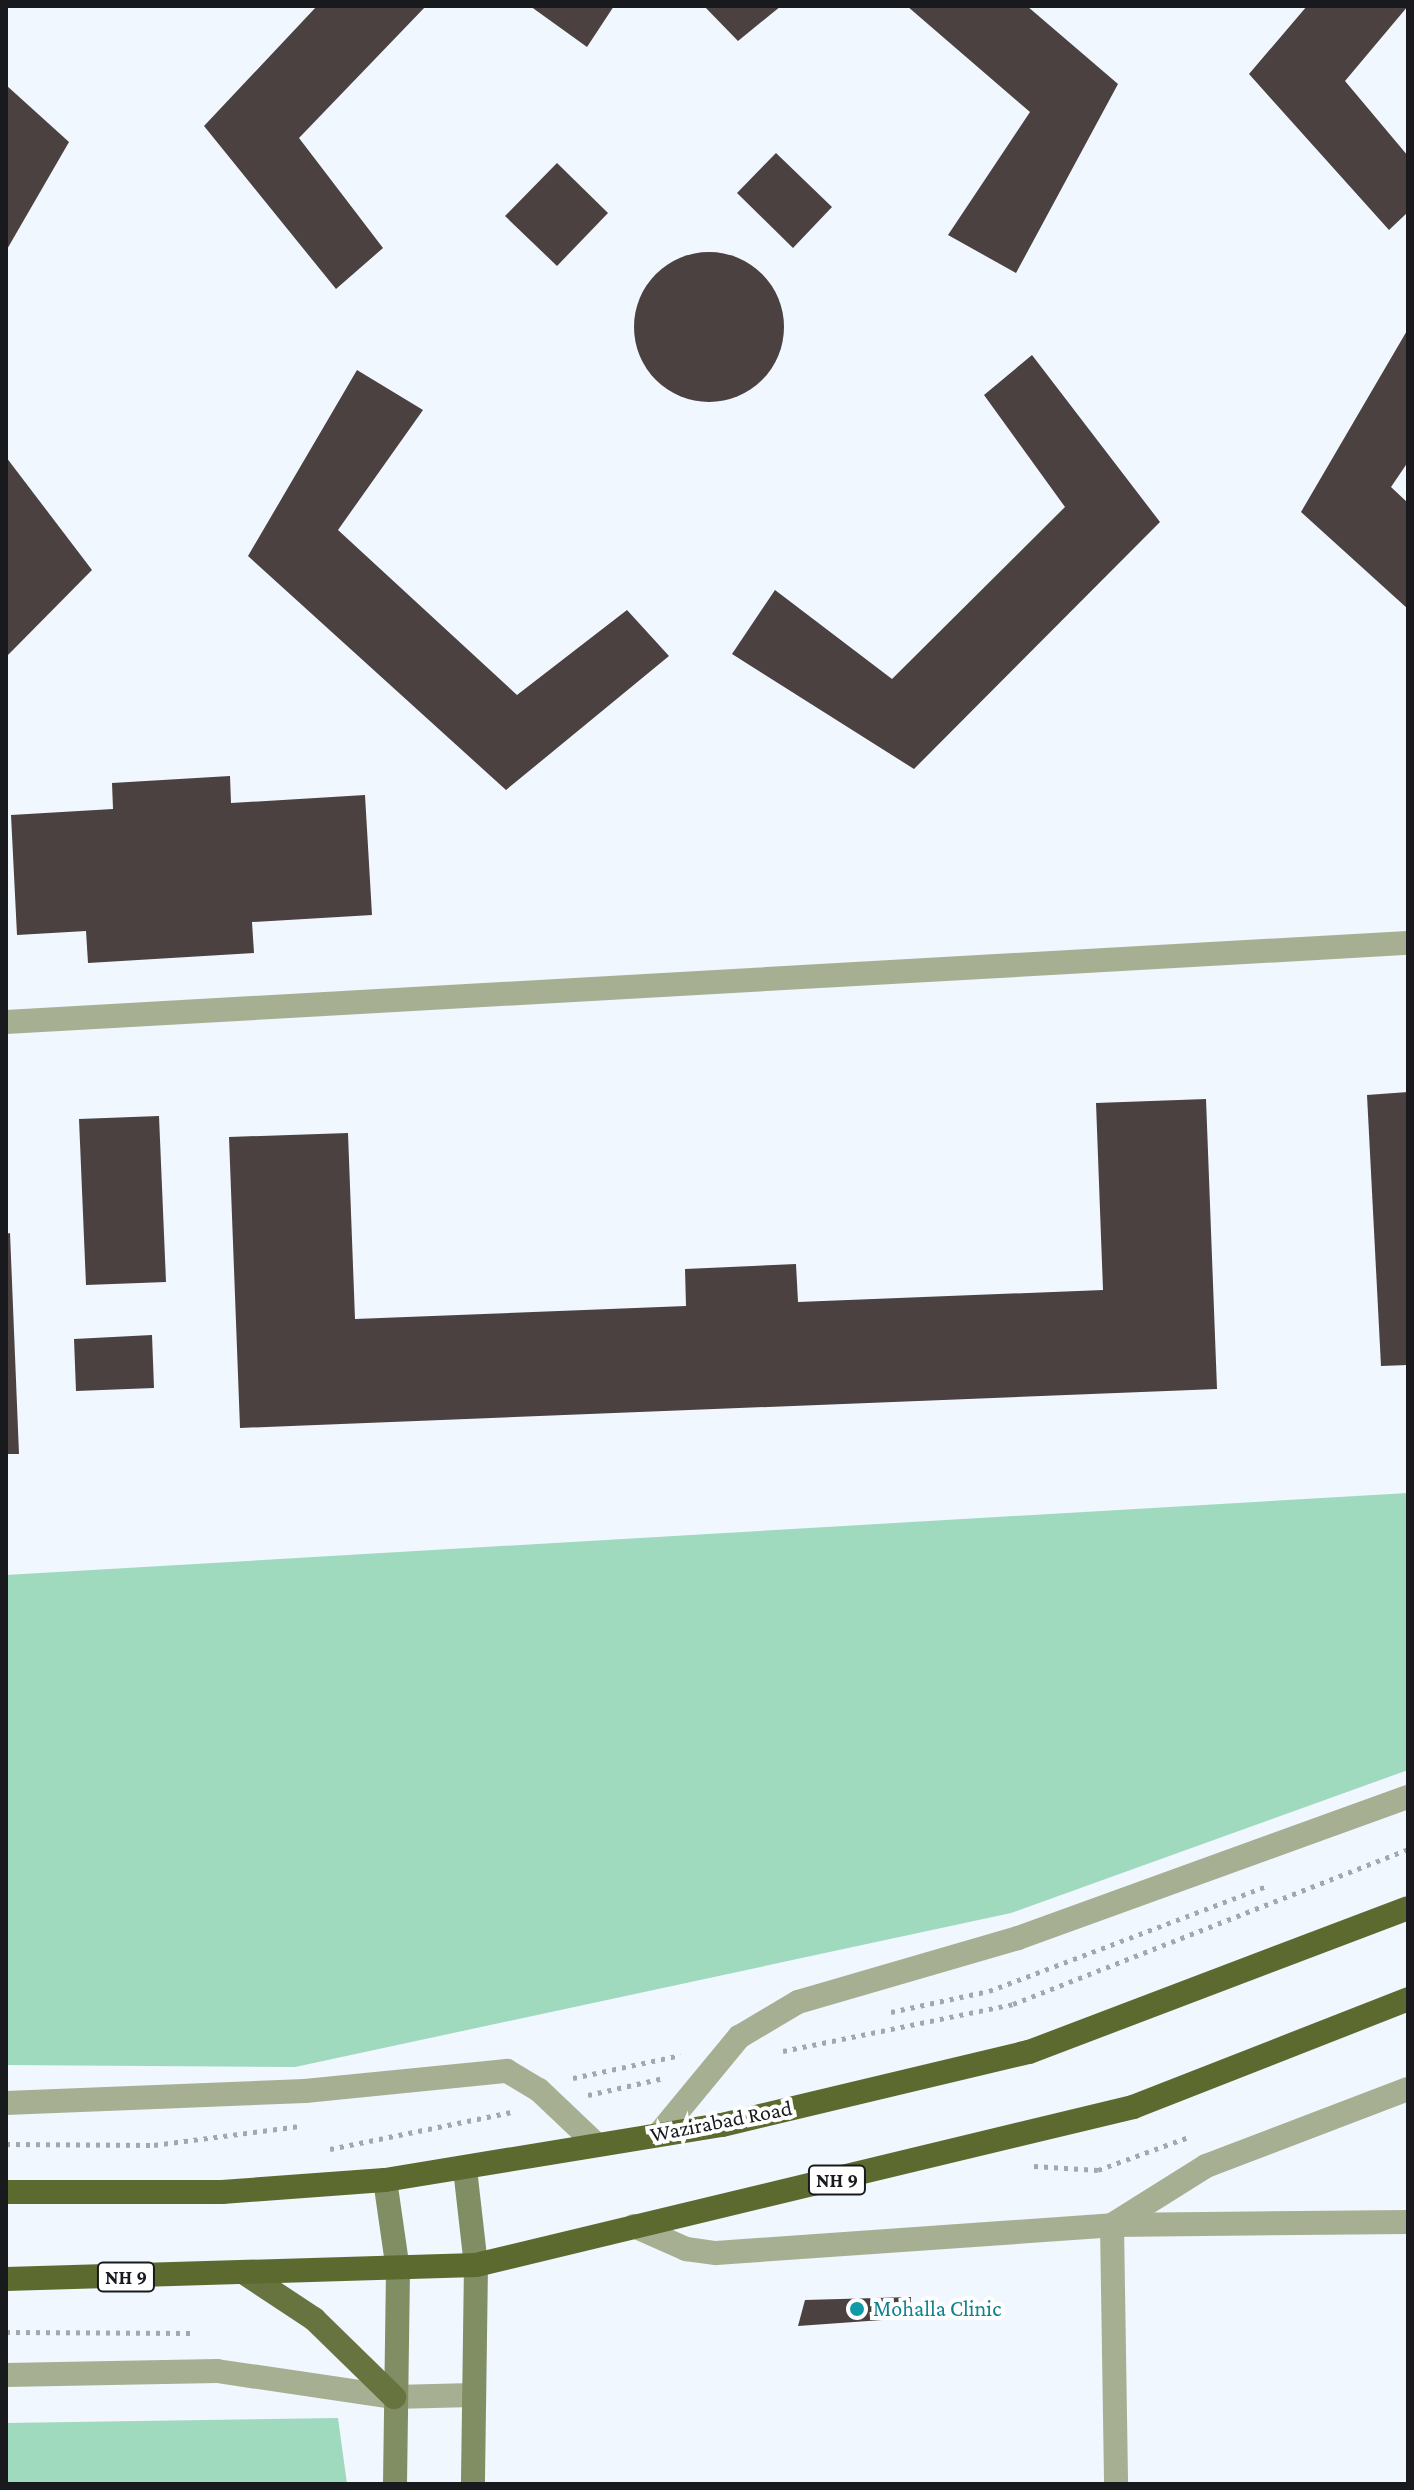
<!DOCTYPE html>
<html>
<head>
<meta charset="utf-8">
<style>
	body { margin:0 }
	#map { position:relative; width:1414px; height:2490px; overflow:hidden; background:#f0f7fe; font-family:"Crimson Pro",serif }
	div>[style] { position:absolute }
	[style*='--x'] { left:calc(var(--x)*1px); top:calc(var(--y)*1px); width:calc(var(--w)*1px); rotate:calc(var(--a)*1deg) }
	.green>* { inset:0; background:#9fd9be }
	.building>* { inset:0; background:#4a4140 }
	.round { border-radius:50% }
	.path>* { height:5px; margin-top:-2.5px; transform-origin:0; background:repeating-linear-gradient(90deg,#a3a8ae 0 4px,transparent 0 10px) }
	.service>* { height:24px; margin:-12px; padding:0 12px; transform-origin:12px; border-radius:12px; background:#a7af93 }
	.minor>* { height:24px; margin:-12px; padding:0 12px; transform-origin:12px; border-radius:12px; background:#a7af93 }
	.tertiary>* { height:24px; margin:-12px; padding:0 12px; transform-origin:12px; border-radius:12px; background:#a7af93 }
	.secondary>* { height:24px; margin:-12px; padding:0 12px; transform-origin:12px; border-radius:12px; background:#818d63 }
	.primary>* { height:24px; margin:-12px; padding:0 12px; transform-origin:12px; border-radius:12px; background:#677440 }
	.trunk>* { height:24px; margin:-12px; padding:0 12px; transform-origin:12px; border-radius:12px; background:#5c6a2f }
	.dots>* { width:22px; height:22px; translate:-50% -50%; box-sizing:border-box; border:4px solid #fff; border-radius:50% }
	span { translate:-50% -50%; white-space:nowrap; text-align:center; line-height:1.15; -webkit-text-stroke:8px #fff; paint-order:stroke }
	.shield-label span { padding:2px 6px; background:#fff; border:2px solid; border-radius:6px; -webkit-text-stroke-width:0 }
	.shield-label { font-size:20px; color:#181a1d; font-weight:700 }
	.street-label { font-size:22px; color:#181a1d }
	.culture-label { font-size:22px; color:#0d838f }
	.left { translate:0 -50%; text-align:left }
	.frame { position:absolute; inset:0; border:8px solid #181a1d; pointer-events:none }
</style>
</head>
<body>
<div id="map">
	<div class="green">
		<div style="clip-path:polygon(1408px 1493px,1408px 1770px,1011px 1913px,295px 2067px,6px 2065px,6px 1575px)"></div>
		<div style="clip-path:polygon(338px 2418px,347px 2484px,6px 2484px,6px 2423px)"></div>
	</div>
	<div class="building">
		<div style="clip-path:polygon(317px 6px,426px 6px,299px 138px,383px 248px,336px 289px,204px 126px)"></div>
		<div style="clip-path:polygon(530px 6px,614px 6px,587px 47px)"></div>
		<div style="clip-path:polygon(704px 6px,781px 6px,738px 41px)"></div>
		<div style="clip-path:polygon(907px 6px,1027px 6px,1118px 84px,1016px 273px,948px 235px,1030px 112px)"></div>
		<div style="clip-path:polygon(1307px 6px,1408px 6px,1345px 81px,1408px 156px,1408px 212px,1389px 230px,1249px 74px)"></div>
		<div style="clip-path:polygon(6px 85px,69px 142px,6px 251px)"></div>
		<div style="clip-path:polygon(776px 153px,832px 207px,793px 248px,737px 193px)"></div>
		<div style="clip-path:polygon(557px 163px,608px 213px,557px 266px,505px 216px)"></div>
		<div class="round" style="left:634px;top:252px;width:150px;height:150px"></div>
		<div style="clip-path:polygon(1408px 329px,1408px 462px,1391px 487px,1408px 503px,1408px 609px,1301px 512px)"></div>
		<div style="clip-path:polygon(1032px 355px,1160px 522px,914px 769px,732px 654px,775px 590px,892px 679px,1065px 507px,984px 395px)"></div>
		<div style="clip-path:polygon(357px 370px,423px 410px,338px 530px,517px 695px,627px 610px,669px 656px,506px 790px,248px 556px)"></div>
		<div style="clip-path:polygon(6px 457px,92px 570px,6px 657px)"></div>
		<div style="clip-path:polygon(230px 776px,231px 803px,365px 795px,372px 915px,252px 922px,254px 953px,88px 963px,86px 931px,17px 935px,11px 815px,113px 809px,112px 783px)"></div>
		<div style="clip-path:polygon(1408px 1092px,1408px 1365px,1381px 1366px,1367px 1095px)"></div>
		<div style="clip-path:polygon(1206px 1099px,1217px 1389px,240px 1428px,229px 1137px,348px 1133px,355px 1319px,686px 1306px,685px 1269px,796px 1264px,798px 1302px,1103px 1290px,1096px 1103px)"></div>
		<div style="clip-path:polygon(159px 1116px,166px 1282px,86px 1285px,79px 1119px)"></div>
		<div style="clip-path:polygon(10px 1233px,19px 1454px,6px 1454px,6px 1234px)"></div>
		<div style="clip-path:polygon(152px 1335px,154px 1388px,76px 1391px,74px 1339px)"></div>
		<div style="clip-path:polygon(911px 2297px,910px 2318px,798px 2326px,805px 2300px)"></div>
	</div>
	<div class="path">
		<div style="--x:891;--y:2012;--w:100;--a:-12.1"></div>
		<div style="--x:989;--y:1991;--w:297;--a:-20.7"></div>
		<div style="--x:783;--y:2051;--w:235;--a:-11.5"></div>
		<div style="--x:1013;--y:2004;--w:424;--a:-21.4"></div>
		<div style="--x:573;--y:2078;--w:110;--a:-12"></div>
		<div style="--x:588;--y:2095;--w:78;--a:-12.6"></div>
		<div style="--x:6;--y:2144;--w:148;--a:0.4"></div>
		<div style="--x:154;--y:2145;--w:147;--a:-7.4"></div>
		<div style="--x:330;--y:2149;--w:186;--a:-11.5"></div>
		<div style="--x:1034;--y:2166;--w:64;--a:3.6"></div>
		<div style="--x:1098;--y:2170;--w:94;--a:-20"></div>
		<div style="--x:6;--y:2332;--w:185;--a:0.3"></div>
	</div>
	<div class="service">
		<div style="--x:6;--y:1022;--w:1404;--a:-3.23"></div>
	</div>
	<div class="minor">
		<div style="--x:1112;--y:2225;--w:259;--a:89.1"></div>
	</div>
	<div class="tertiary">
		<div style="--x:6;--y:2103;--w:299;--a:-2.3"></div>
		<div style="--x:305;--y:2091;--w:203;--a:-5.7"></div>
		<div style="--x:507;--y:2071;--w:37;--a:31"></div>
		<div style="--x:539;--y:2090;--w:79;--a:43.5"></div>
		<div style="--x:659;--y:2134;--w:126;--a:-50.5"></div>
		<div style="--x:739;--y:2037;--w:69;--a:-30.7"></div>
		<div style="--x:798;--y:2002;--w:229;--a:-16.2"></div>
		<div style="--x:1018;--y:1938;--w:415;--a:-19.9"></div>
		<div style="--x:1112;--y:2225;--w:111;--a:-32.1"></div>
		<div style="--x:1206;--y:2166;--w:216;--a:-20.9"></div>
		<div style="--x:634;--y:2226;--w:57;--a:23.9"></div>
		<div style="--x:686;--y:2249;--w:30;--a:8"></div>
		<div style="--x:716;--y:2253;--w:397;--a:-4"></div>
		<div style="--x:1112;--y:2225;--w:296;--a:-0.6"></div>
		<div style="--x:6;--y:2375;--w:211;--a:-1.1"></div>
		<div style="--x:217;--y:2371;--w:179;--a:8.4"></div>
		<div style="--x:394;--y:2397;--w:79;--a:-1.5"></div>
	</div>
	<div class="secondary">
		<div style="--x:465;--y:2169;--w:97;--a:83.5"></div>
		<div style="--x:476;--y:2265;--w:219;--a:90.8"></div>
		<div style="--x:385;--y:2180;--w:91;--a:81.8"></div>
		<div style="--x:398;--y:2270;--w:214;--a:90.8"></div>
	</div>
	<div class="primary">
		<div style="--x:246;--y:2274;--w:82;--a:33.5"></div>
		<div style="--x:314;--y:2319;--w:112;--a:44.3"></div>
	</div>
	<div class="trunk">
		<div style="--x:6;--y:2192;--w:216;--a:0"></div>
		<div style="--x:222;--y:2192;--w:163;--a:-4.2"></div>
		<div style="--x:385;--y:2180;--w:341;--a:-9.3"></div>
		<div style="--x:722;--y:2125;--w:316;--a:-13.4"></div>
		<div style="--x:1029;--y:2052;--w:405;--a:-20.8"></div>
		<div style="--x:6;--y:2279;--w:470;--a:-1.7"></div>
		<div style="--x:476;--y:2265;--w:676;--a:-13.52"></div>
		<div style="--x:1133;--y:2107;--w:295;--a:-21.4"></div>
	</div>
	<div class="dots">
		<div style="left:857px;top:2309px;background:#0f9aa8"></div>
	</div>
	<div class="shield-label">
		<span style="left:837px;top:2180px">NH 9</span>
		<span style="left:126px;top:2277px">NH 9</span>
	</div>
	<div class="street-label">
		<span style="left:721px;top:2121px;rotate:-11deg">Wazirabad Road</span>
	</div>
	<div class="culture-label">
		<span class="left" style="left:873px;top:2309px">Mohalla Clinic</span>
	</div>
	<div class="frame"></div>
</div>
</body>
</html>
